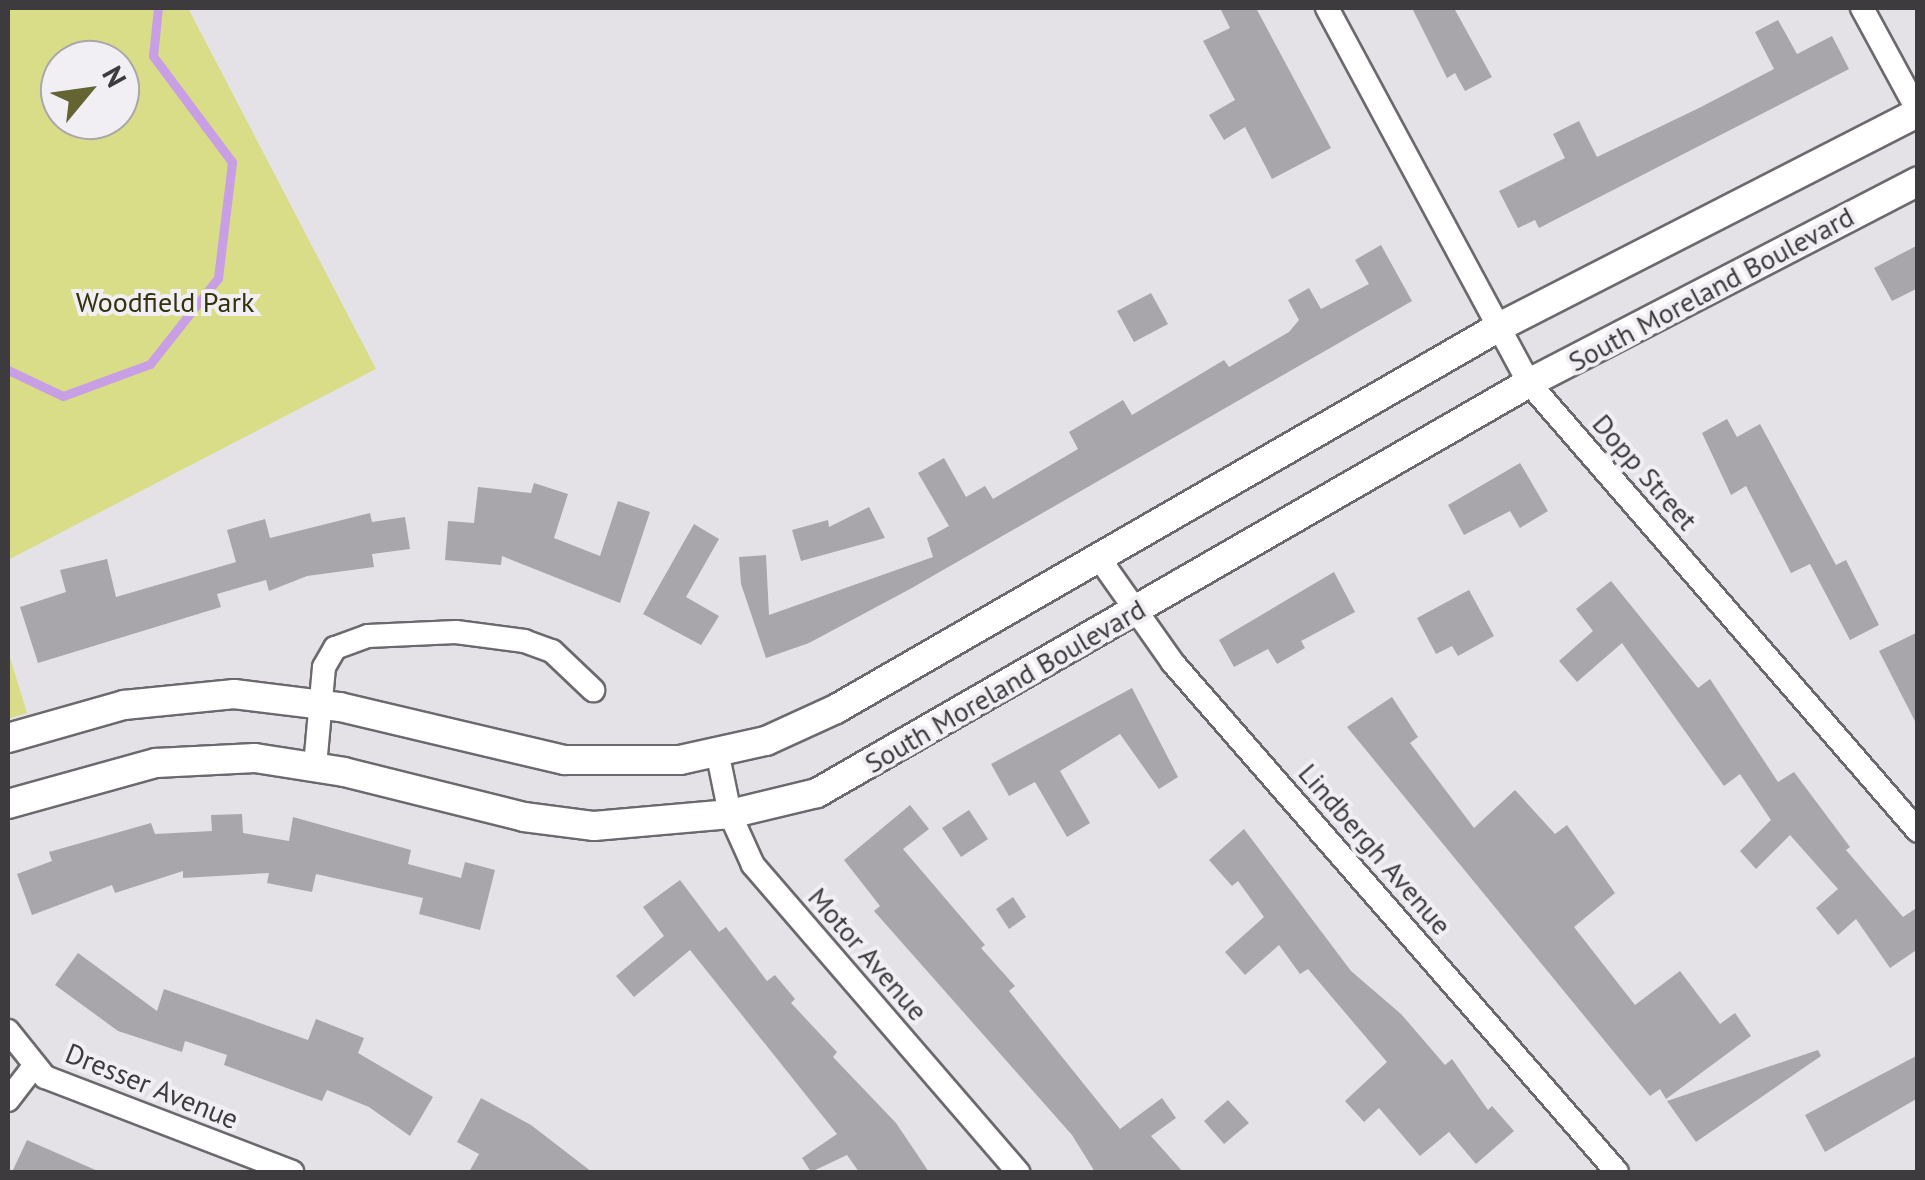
<!DOCTYPE html>
<html>
<head>
<meta charset="utf-8">
<style>
	body { margin:0 }
	#map { position:relative; width:1925px; height:1180px; overflow:hidden; background:#e5e2e7; font-family:"PT Sans",sans-serif }
	div>[style] { position:absolute }
	[style*='--x'] { left:calc(var(--x)*1px); top:calc(var(--y)*1px); width:calc(var(--w)*1px); rotate:calc(var(--a)*1deg) }
	.green>* { inset:0; background:#dadd87 }
	.stream>* { height:9px; margin:-4.5px; padding:0 4.5px; transform-origin:4.5px; border-radius:4.5px; background:#c89ee5 }
	.building>* { inset:0; background:#a8a6aa }
	.roads { filter:drop-shadow(2px 0 #6c696e) drop-shadow(-2px 0 #6c696e) drop-shadow(0 2px #6c696e) drop-shadow(0 -2px #6c696e) }
	.minor>* { height:22px; margin:-11px; padding:0 11px; transform-origin:11px; border-radius:11px; background:#fff }
	.tertiary>* { height:28px; margin:-14px; padding:0 14px; transform-origin:14px; border-radius:14px; background:#fff }
	span { translate:-50% -50%; white-space:nowrap; text-align:center; line-height:1.15; -webkit-text-stroke:8px #f2eff4; paint-order:stroke }
	.street-label { font-size:28px; color:#3d3b3d }
	.park-label { font-size:28px; color:#33330e }
	.frame { position:absolute; inset:0; border:10px solid #3d3b3d; pointer-events:none }
	.north { position:absolute; left:40px; top:40px; width:100px; height:100px; box-sizing:border-box; background:#f2eff4; border:2px solid #aaa7ab; border-radius:50%; rotate:61deg; font-size:28px; font-weight:700; line-height:40px; text-align:center; color:#3d3b3d }
	.north::after { content:''; display:block; margin:auto; width:35px; height:45px; background:#636431; clip-path:polygon(50% 0,100% 100%,50% 72%,0 100%) }
</style>
</head>
<body>
<div id="map">
	<div class="green">
		<div style="clip-path:polygon(evenodd,8px 8px,188px 8px,376px 369px,8px 560px,8px 8px,60px 60px,120px 60px,120px 120px,60px 120px,60px 60px)"></div>
		<div style="clip-path:polygon(8px 651px,27px 713px,8px 719px)"></div>
	</div>
	<div class="stream">
		<div style="--x:8;--y:370;--w:61;--a:25.3"></div>
		<div style="--x:63;--y:396;--w:93;--a:-20.2"></div>
		<div style="--x:150;--y:364;--w:110;--a:-51.7"></div>
		<div style="--x:218;--y:278;--w:117;--a:-83.1"></div>
		<div style="--x:232;--y:162;--w:132;--a:-126.7"></div>
		<div style="--x:153;--y:56;--w:48;--a:-84.1"></div>
	</div>
	<div class="building">
		<div style="clip-path:polygon(1220px 8px,1256px 8px,1331px 148px,1272px 179px,1245px 127px,1224px 140px,1209px 115px,1235px 100px,1203px 41px,1230px 28px)"></div>
		<div style="clip-path:polygon(1412px 8px,1454px 8px,1492px 77px,1465px 91px,1455px 73px,1447px 78px)"></div>
		<div style="clip-path:polygon(1778px 20px,1797px 54px,1832px 36px,1849px 69px,1539px 228px,1535px 220px,1518px 228px,1499px 191px,1565px 158px,1553px 134px,1579px 121px,1597px 157px,1699px 108px,1774px 69px,1755px 32px)"></div>
		<div style="clip-path:polygon(1381px 245px,1412px 301px,910px 589px,809px 643px,766px 658px,741px 584px,739px 557px,766px 555px,769px 615px,933px 557px,927px 538px,949px 526px,918px 473px,944px 458px,966px 497px,985px 486px,993px 499px,1078px 449px,1069px 432px,1123px 400px,1132px 415px,1224px 360px,1229px 367px,1289px 332px,1299px 320px,1288px 300px,1309px 288px,1321px 309px,1369px 284px,1355px 260px)"></div>
		<div style="clip-path:polygon(1918px 245px,1918px 288px,1892px 301px,1874px 268px)"></div>
		<div style="clip-path:polygon(1151px 293px,1168px 324px,1134px 342px,1117px 311px)"></div>
		<div style="clip-path:polygon(1727px 419px,1737px 437px,1760px 424px,1836px 565px,1846px 560px,1879px 625px,1850px 640px,1810px 564px,1791px 573px,1746px 486px,1731px 495px,1702px 433px)"></div>
		<div style="clip-path:polygon(1520px 463px,1548px 511px,1520px 528px,1510px 511px,1464px 535px,1448px 505px)"></div>
		<div style="clip-path:polygon(534px 483px,568px 494px,554px 538px,600px 556px,618px 501px,650px 512px,620px 603px,502px 556px,501px 565px,445px 560px,448px 521px,474px 523px,478px 487px,531px 493px)"></div>
		<div style="clip-path:polygon(869px 507px,885px 538px,801px 561px,792px 530px,828px 520px,829px 527px)"></div>
		<div style="clip-path:polygon(370px 513px,372px 522px,405px 517px,410px 549px,372px 554px,374px 567px,307px 576px,269px 591px,266px 580px,217px 594px,221px 607px,38px 663px,20px 607px,66px 592px,60px 570px,107px 559px,116px 597px,236px 562px,227px 530px,265px 519px,270px 538px)"></div>
		<div style="clip-path:polygon(694px 524px,719px 539px,686px 597px,719px 616px,701px 645px,643px 614px)"></div>
		<div style="clip-path:polygon(1334px 572px,1355px 612px,1301px 641px,1305px 648px,1277px 664px,1268px 649px,1234px 667px,1219px 640px)"></div>
		<div style="clip-path:polygon(1611px 581px,1698px 688px,1710px 679px,1778px 782px,1794px 772px,1850px 847px,1846px 850px,1903px 917px,1918px 907px,1918px 949px,1890px 968px,1856px 919px,1838px 935px,1816px 908px,1838px 889px,1790px 835px,1756px 869px,1740px 851px,1771px 820px,1740px 774px,1724px 786px,1622px 643px,1577px 682px,1559px 661px,1593px 631px,1576px 609px)"></div>
		<div style="clip-path:polygon(1469px 590px,1494px 636px,1458px 656px,1452px 646px,1436px 654px,1417px 618px)"></div>
		<div style="clip-path:polygon(1918px 632px,1918px 727px,1879px 651px)"></div>
		<div style="clip-path:polygon(1132px 688px,1178px 777px,1159px 789px,1120px 734px,1060px 771px,1090px 823px,1067px 837px,1035px 782px,1009px 796px,991px 764px)"></div>
		<div style="clip-path:polygon(1392px 697px,1418px 737px,1410px 743px,1474px 828px,1515px 790px,1555px 834px,1567px 825px,1615px 893px,1574px 927px,1635px 1005px,1680px 971px,1720px 1024px,1735px 1013px,1751px 1036px,1666px 1099px,1660px 1089px,1650px 1096px,1347px 727px)"></div>
		<div style="clip-path:polygon(910px 805px,929px 829px,903px 849px,985px 945px,981px 948px,1015px 986px,1009px 991px,1120px 1129px,1162px 1098px,1176px 1118px,1151px 1136px,1183px 1172px,1095px 1172px,1072px 1135px,874px 911px,880px 906px,844px 860px)"></div>
		<div style="clip-path:polygon(969px 810px,988px 839px,961px 857px,942px 828px)"></div>
		<div style="clip-path:polygon(242px 814px,243px 833px,289px 841px,293px 817px,411px 850px,408px 864px,461px 878px,465px 862px,495px 870px,480px 930px,419px 914px,423px 898px,316px 874px,312px 892px,267px 883px,269px 873px,183px 878px,183px 871px,115px 893px,112px 885px,32px 915px,17px 874px,52px 861px,49px 852px,151px 823px,155px 834px,212px 831px,211px 815px)"></div>
		<div style="clip-path:polygon(1244px 829px,1351px 971px,1401px 1014px,1445px 1065px,1452px 1059px,1488px 1110px,1492px 1106px,1514px 1131px,1476px 1164px,1449px 1132px,1420px 1156px,1379px 1108px,1364px 1122px,1345px 1101px,1387px 1062px,1308px 969px,1300px 974px,1279px 945px,1245px 975px,1225px 952px,1264px 917px,1238px 881px,1232px 886px,1209px 860px)"></div>
		<div style="clip-path:polygon(680px 880px,719px 932px,726px 927px,767px 981px,775px 975px,795px 999px,791px 1003px,837px 1052px,833px 1057px,896px 1123px,929px 1172px,859px 1172px,847px 1155px,811px 1172px,802px 1158px,837px 1134px,690px 950px,634px 997px,616px 976px,664px 936px,643px 907px)"></div>
		<div style="clip-path:polygon(1013px 897px,1026px 917px,1009px 929px,996px 909px)"></div>
		<div style="clip-path:polygon(78px 953px,157px 1011px,164px 989px,308px 1040px,316px 1019px,364px 1038px,358px 1053px,433px 1097px,410px 1136px,369px 1107px,327px 1090px,322px 1101px,224px 1065px,227px 1055px,185px 1041px,182px 1052px,118px 1031px,55px 985px)"></div>
		<div style="clip-path:polygon(1818px 1050px,1821px 1056px,1696px 1142px,1667px 1101px)"></div>
		<div style="clip-path:polygon(1918px 1055px,1918px 1098px,1825px 1152px,1805px 1115px)"></div>
		<div style="clip-path:polygon(481px 1098px,531px 1125px,592px 1172px,469px 1172px,479px 1154px,457px 1142px)"></div>
		<div style="clip-path:polygon(1228px 1100px,1249px 1123px,1224px 1144px,1204px 1121px)"></div>
		<div style="clip-path:polygon(27px 1140px,100px 1172px,12px 1172px)"></div>
	</div>
	<div class="roads">
		<div class="minor">
			<div style="--x:1327;--y:8;--w:426;--a:61.7"></div>
			<div style="--x:1529;--y:383;--w:593;--a:49.03"></div>
			<div style="--x:1862;--y:8;--w:117;--a:61.5"></div>
			<div style="--x:1099;--y:558;--w:128;--a:54.8"></div>
			<div style="--x:1173;--y:663;--w:675;--a:48.9"></div>
			<div style="--x:717;--y:751;--w:64;--a:78.3"></div>
			<div style="--x:730;--y:814;--w:56;--a:65.7"></div>
			<div style="--x:753;--y:865;--w:406;--a:49.2"></div>
			<div style="--x:315;--y:766;--w:99;--a:-84.8"></div>
			<div style="--x:324;--y:667;--w:22;--a:-60"></div>
			<div style="--x:335;--y:648;--w:35;--a:-20"></div>
			<div style="--x:368;--y:636;--w:88;--a:-2.6"></div>
			<div style="--x:456;--y:632;--w:69;--a:7.5"></div>
			<div style="--x:524;--y:641;--w:30;--a:20"></div>
			<div style="--x:552;--y:651;--w:57;--a:43.6"></div>
			<div style="--x:8;--y:1031;--w:59;--a:51.2"></div>
			<div style="--x:45;--y:1077;--w:265;--a:21"></div>
			<div style="--x:8;--y:1100;--w:44;--a:-52.4"></div>
		</div>
		<div class="tertiary">
			<div style="--x:8;--y:738;--w:121;--a:-15.9"></div>
			<div style="--x:124;--y:705;--w:111;--a:-5.7"></div>
			<div style="--x:234;--y:694;--w:107;--a:7"></div>
			<div style="--x:340;--y:707;--w:231;--a:13.3"></div>
			<div style="--x:565;--y:760;--w:115;--a:0"></div>
			<div style="--x:680;--y:760;--w:88;--a:-12.5"></div>
			<div style="--x:766;--y:741;--w:77;--a:-24.6"></div>
			<div style="--x:836;--y:709;--w:765;--a:-29.95"></div>
			<div style="--x:1499;--y:327;--w:470;--a:-27.1"></div>
			<div style="--x:8;--y:804;--w:154;--a:-15.5"></div>
			<div style="--x:156;--y:763;--w:99;--a:-2.9"></div>
			<div style="--x:255;--y:758;--w:90;--a:8.9"></div>
			<div style="--x:344;--y:772;--w:186;--a:14"></div>
			<div style="--x:524;--y:817;--w:71;--a:7.3"></div>
			<div style="--x:594;--y:826;--w:137;--a:-5"></div>
			<div style="--x:730;--y:814;--w:89;--a:-13.6"></div>
			<div style="--x:817;--y:793;--w:822;--a:-29.94"></div>
			<div style="--x:1529;--y:383;--w:438;--a:-27.4"></div>
		</div>
	</div>
	<div class="street-label">
		<span style="left:1711px;top:289px;rotate:-28deg">South Moreland Boulevard</span>
		<span style="left:1645px;top:472px;rotate:49deg">Dopp Street</span>
		<span style="left:1005px;top:686px;rotate:-30deg">South Moreland Boulevard</span>
		<span style="left:1375px;top:849px;rotate:49deg">Lindbergh Avenue</span>
		<span style="left:868px;top:954px;rotate:49deg">Motor Avenue</span>
		<span style="left:152px;top:1086px;rotate:22deg">Dresser Avenue</span>
	</div>
	<div class="park-label">
		<span style="left:165px;top:302px">Woodfield Park</span>
	</div>
	<div class="frame"></div>
	<div class="north">N</div>
</div>
</body>
</html>
